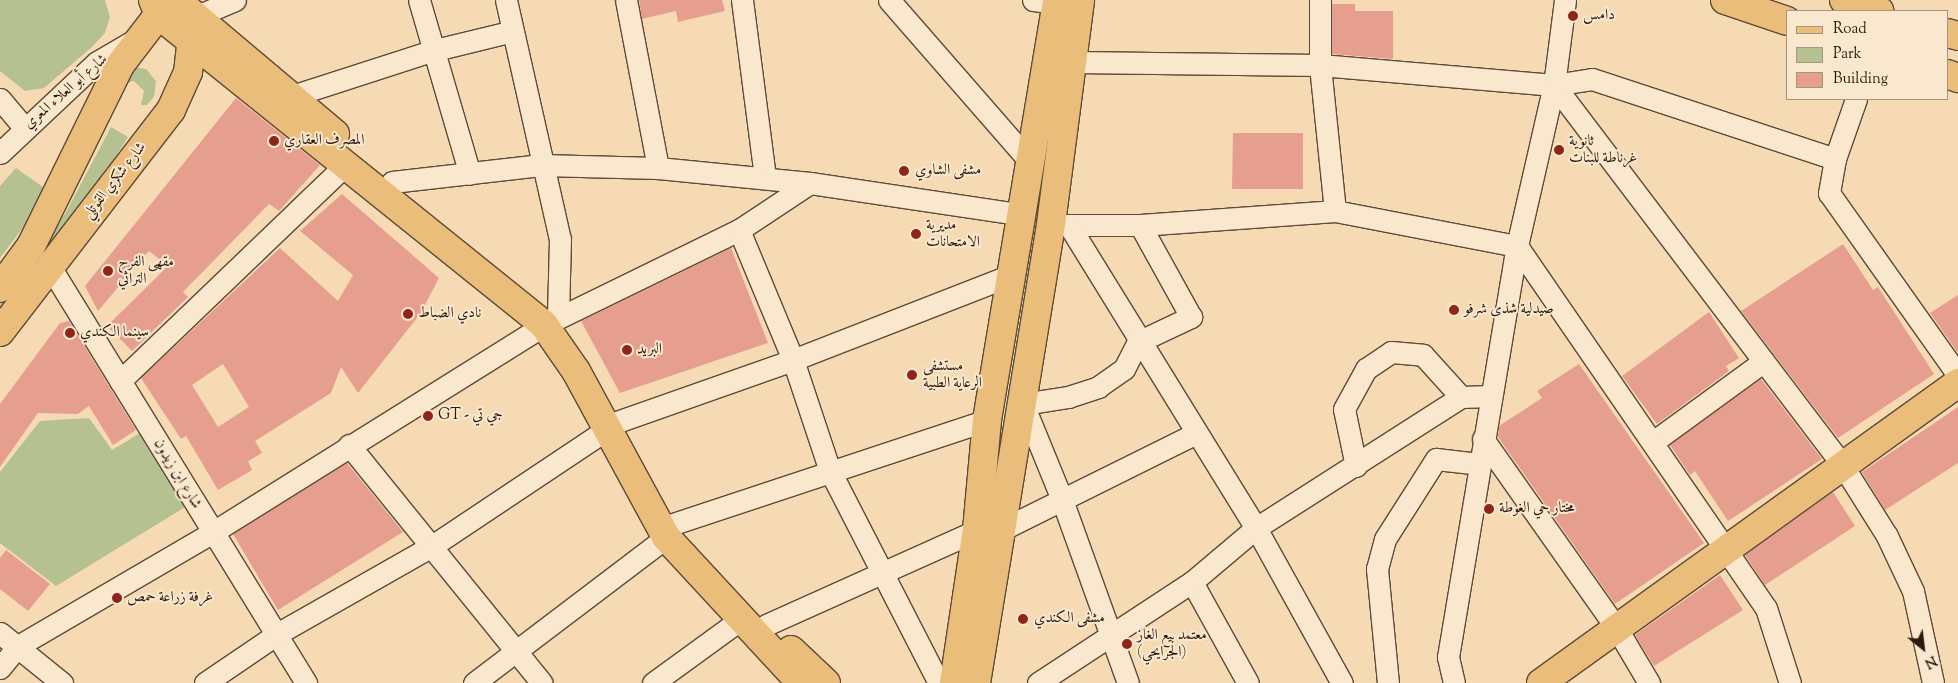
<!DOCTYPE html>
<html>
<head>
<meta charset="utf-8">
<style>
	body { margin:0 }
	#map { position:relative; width:1958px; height:683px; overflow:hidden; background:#f6dab4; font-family:"Sorts Mill Goudy",Amiri,serif }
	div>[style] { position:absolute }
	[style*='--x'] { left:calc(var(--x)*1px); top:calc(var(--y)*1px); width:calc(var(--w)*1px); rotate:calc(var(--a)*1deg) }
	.green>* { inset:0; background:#b6c192 }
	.building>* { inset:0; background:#e69e8e }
	.roads { filter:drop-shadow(1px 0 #5d4a38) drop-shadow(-1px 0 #5d4a38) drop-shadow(0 1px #5d4a38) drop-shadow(0 -1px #5d4a38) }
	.minor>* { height:21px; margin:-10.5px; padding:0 10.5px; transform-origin:10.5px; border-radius:10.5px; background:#f9e7ce }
	.major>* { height:28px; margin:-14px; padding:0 14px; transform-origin:14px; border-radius:14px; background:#ebbd7a }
	.dots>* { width:14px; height:14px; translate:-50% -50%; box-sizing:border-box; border:2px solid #f9e7ce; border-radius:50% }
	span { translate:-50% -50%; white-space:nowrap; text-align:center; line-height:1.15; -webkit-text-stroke:4px #f9e7ce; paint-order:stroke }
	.poi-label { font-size:15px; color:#2a1a0e }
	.left { translate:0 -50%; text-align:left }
	.street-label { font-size:15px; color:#2a1a0e }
	.legend { position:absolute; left:1786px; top:10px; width:162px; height:90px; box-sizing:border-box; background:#f9e7ce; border:1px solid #a69581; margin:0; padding:6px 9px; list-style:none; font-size:15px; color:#2a1a0e }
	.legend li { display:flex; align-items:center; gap:10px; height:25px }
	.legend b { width:25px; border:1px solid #a69581 }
	.north { position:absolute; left:1898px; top:623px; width:50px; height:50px; -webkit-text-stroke:4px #f9e7ce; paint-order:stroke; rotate:151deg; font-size:14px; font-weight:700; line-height:20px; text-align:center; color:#2a1a0e }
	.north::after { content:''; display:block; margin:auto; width:18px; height:22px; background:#2a1a0e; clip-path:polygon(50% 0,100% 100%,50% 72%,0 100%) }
</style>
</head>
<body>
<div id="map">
	<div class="green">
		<div style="clip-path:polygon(0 0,105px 0,110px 17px,105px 33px,92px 47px,44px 88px,25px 91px,0 71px)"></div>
		<div style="clip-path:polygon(133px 67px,146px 69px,156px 81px,154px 97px,147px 105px,141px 105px,144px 91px,134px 81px,123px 84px,121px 100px,115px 96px)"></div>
		<div style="clip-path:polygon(111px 127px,128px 137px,63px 240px,0 326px,0 303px,65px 214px)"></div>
		<div style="clip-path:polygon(16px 168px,43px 187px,31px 217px,0 258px,0 186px)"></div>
		<div style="clip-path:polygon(89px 418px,112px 450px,142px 432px,187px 506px,56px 586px,0 543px,0 472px,40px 421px)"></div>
	</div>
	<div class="building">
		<div style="clip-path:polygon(639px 0,722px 0,725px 11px,678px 22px,676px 11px,642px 19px)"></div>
		<div style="clip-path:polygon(1332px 4px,1355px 4px,1355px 11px,1393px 11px,1393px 59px,1332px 54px)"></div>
		<div style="clip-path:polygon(236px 98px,320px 165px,279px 211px,269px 204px,183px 292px,188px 297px,132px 351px,107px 326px,168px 266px,149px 251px,98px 311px,85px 286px)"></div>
		<div style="clip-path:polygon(1233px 133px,1303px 133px,1303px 189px,1232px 189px)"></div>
		<div style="clip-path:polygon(evenodd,342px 194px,439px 278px,420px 314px,358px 393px,341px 367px,331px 393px,255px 441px,262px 453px,248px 461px,252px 470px,218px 490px,186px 436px,181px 439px,141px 378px,280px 248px,338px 301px,353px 275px,300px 231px,342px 194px,223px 364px,249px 407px,218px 427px,192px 385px,223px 364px)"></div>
		<div style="clip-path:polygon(1843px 244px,1873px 290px,1878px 287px,1934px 374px,1838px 438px,1741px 311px)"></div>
		<div style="clip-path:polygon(731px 248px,768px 343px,620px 393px,581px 321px)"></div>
		<div style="clip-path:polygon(1958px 295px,1958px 353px,1930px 313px)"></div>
		<div style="clip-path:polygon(1709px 312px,1739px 358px,1726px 366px,1729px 371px,1657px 424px,1622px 376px)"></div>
		<div style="clip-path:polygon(69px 321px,136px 430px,113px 445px,89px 406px,78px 414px,38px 413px,0 467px,0 404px,60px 323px)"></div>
		<div style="clip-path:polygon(1579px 364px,1704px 543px,1615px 604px,1498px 437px,1499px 426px,1542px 398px,1537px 391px)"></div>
		<div style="clip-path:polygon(1761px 379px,1822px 459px,1728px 521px,1695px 471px,1690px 475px,1670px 445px)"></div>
		<div style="clip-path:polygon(1958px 407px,1958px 463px,1885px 510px,1862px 472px)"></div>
		<div style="clip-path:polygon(347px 463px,403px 532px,278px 610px,233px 534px)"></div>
		<div style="clip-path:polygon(1833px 492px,1855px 526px,1765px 585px,1745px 555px)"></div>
		<div style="clip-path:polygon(6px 550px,50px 584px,28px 611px,0 589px,0 558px)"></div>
		<div style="clip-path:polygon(1720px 575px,1743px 610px,1654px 666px,1635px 635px)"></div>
	</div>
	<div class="roads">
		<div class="minor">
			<div style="--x:419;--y:0;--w:181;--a:73.7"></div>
			<div style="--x:506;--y:0;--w:245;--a:77.3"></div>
			<div style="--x:560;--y:239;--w:78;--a:91.5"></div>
			<div style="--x:626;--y:0;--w:171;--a:79.2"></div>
			<div style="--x:742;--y:0;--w:179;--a:82.6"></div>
			<div style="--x:889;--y:0;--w:218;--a:48.9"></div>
			<div style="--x:1033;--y:0;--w:24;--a:7"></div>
			<div style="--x:197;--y:16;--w:41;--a:-22.8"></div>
			<div style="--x:1073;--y:62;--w:247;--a:0.7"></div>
			<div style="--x:1320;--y:65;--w:235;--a:4.9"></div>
			<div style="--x:1554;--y:85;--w:478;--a:52.8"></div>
			<div style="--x:1843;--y:466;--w:83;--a:57.8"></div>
			<div style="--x:1887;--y:536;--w:61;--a:64.7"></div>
			<div style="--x:1913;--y:591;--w:94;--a:77.7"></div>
			<div style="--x:1554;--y:85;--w:38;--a:-9"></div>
			<div style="--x:1592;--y:79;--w:256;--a:18.2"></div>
			<div style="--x:292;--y:96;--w:146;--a:-17.9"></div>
			<div style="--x:431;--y:51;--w:84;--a:-13.7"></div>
			<div style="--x:0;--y:99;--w:38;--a:50"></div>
			<div style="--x:1856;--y:99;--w:64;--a:109.3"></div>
			<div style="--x:1835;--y:159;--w:35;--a:100"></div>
			<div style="--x:1829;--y:193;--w:223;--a:54.7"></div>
			<div style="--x:0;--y:153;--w:133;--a:-43.2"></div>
			<div style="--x:97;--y:62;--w:48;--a:-30.3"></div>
			<div style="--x:392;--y:182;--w:150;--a:-6.5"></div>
			<div style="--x:541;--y:165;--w:117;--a:1.5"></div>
			<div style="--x:658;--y:168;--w:153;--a:5.6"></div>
			<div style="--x:1335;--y:211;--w:185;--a:10.9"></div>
			<div style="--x:1517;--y:246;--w:165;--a:-77.1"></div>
			<div style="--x:1554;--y:85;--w:86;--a:-82.6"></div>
			<div style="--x:1058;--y:225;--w:82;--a:0"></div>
			<div style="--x:1140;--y:225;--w:196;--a:-4.1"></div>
			<div style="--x:1335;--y:211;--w:147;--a:-95.9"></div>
			<div style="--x:1320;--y:65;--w:65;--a:-90"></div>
			<div style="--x:1070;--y:227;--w:354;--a:58.3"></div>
			<div style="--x:1256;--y:528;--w:177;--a:61"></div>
			<div style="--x:739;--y:230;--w:141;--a:67.4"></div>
			<div style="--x:793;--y:360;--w:117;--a:71.6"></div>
			<div style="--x:830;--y:471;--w:238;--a:62.8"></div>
			<div style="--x:49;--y:265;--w:491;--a:58.4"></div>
			<div style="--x:120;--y:381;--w:312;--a:-43.8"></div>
			<div style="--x:614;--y:423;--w:190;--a:-19.4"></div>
			<div style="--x:793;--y:360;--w:237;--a:-21.3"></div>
			<div style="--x:1483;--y:439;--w:232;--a:54.8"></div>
			<div style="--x:1617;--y:629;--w:63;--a:59.3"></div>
			<div style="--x:1653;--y:442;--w:137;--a:-36.1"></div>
			<div style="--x:349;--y:445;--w:306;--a:51"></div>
			<div style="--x:1356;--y:466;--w:58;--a:-101.9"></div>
			<div style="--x:1344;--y:409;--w:46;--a:-61.2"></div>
			<div style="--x:1366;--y:369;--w:30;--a:-34"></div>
			<div style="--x:1391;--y:352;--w:32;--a:5"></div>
			<div style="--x:1423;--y:355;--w:57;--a:47.9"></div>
			<div style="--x:673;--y:524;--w:331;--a:-18.3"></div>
			<div style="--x:1001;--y:530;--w:218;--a:-26.4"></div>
			<div style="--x:1192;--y:582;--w:115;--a:61"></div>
			<div style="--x:766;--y:625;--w:231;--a:-24.2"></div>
			<div style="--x:0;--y:633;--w:80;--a:38.9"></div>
			<div style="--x:0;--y:668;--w:28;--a:-51"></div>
			<div style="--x:18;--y:646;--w:226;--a:-30.3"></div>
			<div style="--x:213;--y:532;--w:390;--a:-32"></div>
			<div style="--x:544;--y:325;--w:217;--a:-26"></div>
			<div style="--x:739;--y:230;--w:85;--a:-33.5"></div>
			<div style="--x:810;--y:183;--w:216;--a:8.5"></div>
			<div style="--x:205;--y:683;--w:87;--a:-34.2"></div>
			<div style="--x:277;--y:634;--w:178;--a:-29.6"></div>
			<div style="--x:432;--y:546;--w:209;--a:-33.7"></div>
			<div style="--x:474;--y:683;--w:241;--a:-37.2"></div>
			<div style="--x:653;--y:683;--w:109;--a:-36"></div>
			<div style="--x:1038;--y:683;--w:184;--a:-33.3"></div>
			<div style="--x:1192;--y:582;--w:84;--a:-40.2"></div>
			<div style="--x:1256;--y:528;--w:243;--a:-32.6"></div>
			<div style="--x:1461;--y:397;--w:30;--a:-2"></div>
			<div style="--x:1128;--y:683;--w:192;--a:-109.8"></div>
			<div style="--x:1063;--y:502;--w:106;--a:-112.2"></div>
			<div style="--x:1023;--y:404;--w:46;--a:-8.8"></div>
			<div style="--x:1068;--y:397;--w:32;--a:-18"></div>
			<div style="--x:1098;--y:387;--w:32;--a:-35"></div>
			<div style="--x:1124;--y:369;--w:30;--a:-63"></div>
			<div style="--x:1138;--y:342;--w:59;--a:-25.3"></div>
			<div style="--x:1191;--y:317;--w:105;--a:-119"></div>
			<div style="--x:1388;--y:683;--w:115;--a:-95.5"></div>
			<div style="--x:1377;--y:569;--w:31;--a:-75"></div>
			<div style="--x:1385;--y:539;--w:95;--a:-57.5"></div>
			<div style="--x:1436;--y:459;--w:43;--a:6.6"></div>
			<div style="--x:1454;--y:683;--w:27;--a:-103"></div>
			<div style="--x:1448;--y:657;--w:417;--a:-80.5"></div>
			<div style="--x:1517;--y:246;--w:439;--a:55.5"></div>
			<div style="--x:1766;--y:608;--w:79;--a:72.3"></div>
		</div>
		<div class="major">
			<div style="--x:153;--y:0;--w:16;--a:68"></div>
			<div style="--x:159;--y:15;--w:494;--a:38.8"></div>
			<div style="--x:544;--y:325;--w:56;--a:55.2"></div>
			<div style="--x:576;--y:371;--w:189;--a:61.5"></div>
			<div style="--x:666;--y:537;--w:199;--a:47.2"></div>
			<div style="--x:176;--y:0;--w:208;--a:40.1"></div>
			<div style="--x:1725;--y:0;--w:65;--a:18.7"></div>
			<div style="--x:1844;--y:0;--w:37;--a:17"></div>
			<div style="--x:1947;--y:33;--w:11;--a:15"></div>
			<div style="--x:1947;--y:74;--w:12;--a:20"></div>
			<div style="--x:0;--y:288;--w:52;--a:-53.6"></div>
			<div style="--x:31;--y:246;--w:202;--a:-63.8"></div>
			<div style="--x:120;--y:65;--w:81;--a:-52.6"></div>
			<div style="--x:0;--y:332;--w:280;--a:-52.4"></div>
			<div style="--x:171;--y:110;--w:42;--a:-65.9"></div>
			<div style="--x:188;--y:72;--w:43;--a:-83.4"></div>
			<div style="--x:791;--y:650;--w:48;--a:43.3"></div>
			<div style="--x:954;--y:683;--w:155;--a:-81.5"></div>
			<div style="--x:977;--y:530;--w:110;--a:-84.8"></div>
			<div style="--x:987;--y:420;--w:426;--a:-80.5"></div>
			<div style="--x:976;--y:683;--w:465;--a:-80.7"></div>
			<div style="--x:1051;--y:224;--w:226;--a:-82.6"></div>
			<div style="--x:1541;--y:683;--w:514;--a:-35.73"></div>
		</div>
	</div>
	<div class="dots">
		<div style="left:1573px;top:16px;background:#8f2418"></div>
		<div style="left:274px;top:141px;background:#8f2418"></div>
		<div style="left:1559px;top:150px;background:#8f2418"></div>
		<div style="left:904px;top:171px;background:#8f2418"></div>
		<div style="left:916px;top:234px;background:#8f2418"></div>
		<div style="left:108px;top:271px;background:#8f2418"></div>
		<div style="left:1454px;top:310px;background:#8f2418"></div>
		<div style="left:408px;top:314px;background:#8f2418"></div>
		<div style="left:70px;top:333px;background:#8f2418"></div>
		<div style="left:627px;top:350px;background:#8f2418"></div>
		<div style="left:912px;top:375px;background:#8f2418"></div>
		<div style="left:428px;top:416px;background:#8f2418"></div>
		<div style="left:1489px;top:509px;background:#8f2418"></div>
		<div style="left:117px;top:598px;background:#8f2418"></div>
		<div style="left:1023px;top:619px;background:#8f2418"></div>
		<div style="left:1127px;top:644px;background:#8f2418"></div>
	</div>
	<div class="poi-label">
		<span class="left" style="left:1583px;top:16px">دامس</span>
		<span class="left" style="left:284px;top:141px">المصرف العقاري</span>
		<span class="left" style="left:1569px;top:150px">ثانوية<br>غرناطة للبنات</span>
		<span class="left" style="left:915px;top:171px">مشفى الشاوي</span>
		<span class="left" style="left:926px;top:234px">مديرية<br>الامتحانات</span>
		<span class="left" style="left:118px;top:271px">مقهى الفرح<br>التراثي</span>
		<span class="left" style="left:1464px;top:310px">صيدلية شذى شرفو</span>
		<span class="left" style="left:418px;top:314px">نادي الضباط</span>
		<span class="left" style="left:80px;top:333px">سينما الكندي</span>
		<span class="left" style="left:637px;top:350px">البريد</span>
		<span class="left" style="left:923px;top:375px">مستشفى<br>الرعاية الطبية</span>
		<span class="left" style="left:438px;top:416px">GT - جي تي</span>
		<span class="left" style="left:1499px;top:509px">مختار حي الغوطة</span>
		<span class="left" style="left:127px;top:598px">غرفة زراعة حمص</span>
		<span class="left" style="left:1034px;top:619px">مشفى الكندي</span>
		<span class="left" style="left:1137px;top:644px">معتمد بيع الغاز<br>(الجرايحي)</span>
	</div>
	<div class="street-label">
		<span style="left:66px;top:92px;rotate:-41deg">شارع أبو العلاء المعري</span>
		<span style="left:115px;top:181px;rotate:-52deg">شارع شكري القوتلي</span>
		<span style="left:177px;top:474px;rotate:59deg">شارع ابن زيدون</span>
	</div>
	<ul class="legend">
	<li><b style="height:6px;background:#ebbd7a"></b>Road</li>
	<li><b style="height:14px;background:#b6c192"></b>Park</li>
	<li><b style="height:14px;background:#e69e8e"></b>Building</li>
	</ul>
	<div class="north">N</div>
</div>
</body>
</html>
